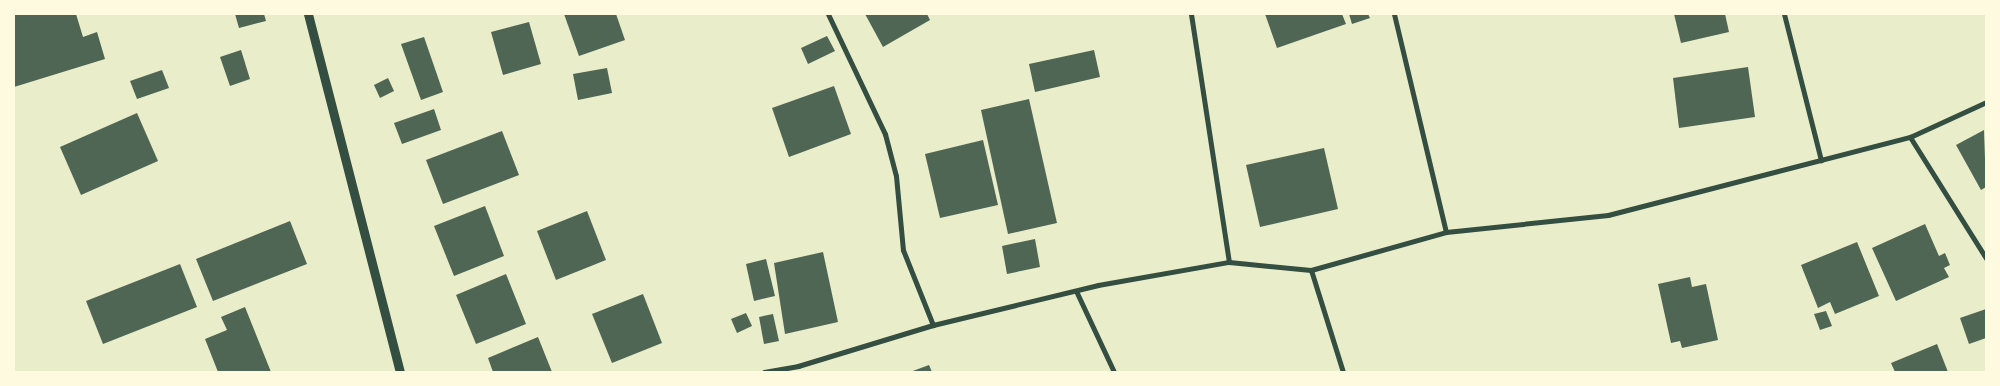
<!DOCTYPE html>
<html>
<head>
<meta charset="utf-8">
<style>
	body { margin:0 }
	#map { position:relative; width:2000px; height:386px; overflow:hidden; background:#e9edc9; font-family:"IBM Plex Serif",serif }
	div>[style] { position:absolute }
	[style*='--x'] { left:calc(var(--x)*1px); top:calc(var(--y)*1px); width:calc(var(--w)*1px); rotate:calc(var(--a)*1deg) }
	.building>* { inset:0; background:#4f6655 }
	.minor>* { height:5px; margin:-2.5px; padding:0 2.5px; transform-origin:2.5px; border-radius:2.5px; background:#344e41 }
	.tertiary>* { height:9px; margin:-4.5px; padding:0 4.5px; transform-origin:4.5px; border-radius:4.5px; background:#344e41 }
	span { translate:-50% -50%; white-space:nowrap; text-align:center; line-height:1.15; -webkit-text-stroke:4px #fefae0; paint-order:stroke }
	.frame { position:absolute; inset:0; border:15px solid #fefae0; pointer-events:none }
</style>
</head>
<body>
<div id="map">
	<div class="building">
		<div style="clip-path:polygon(14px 14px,76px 14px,83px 37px,97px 32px,105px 59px,14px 87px)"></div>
		<div style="clip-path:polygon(235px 14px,264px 14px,266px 21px,239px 28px)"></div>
		<div style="clip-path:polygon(564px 14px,616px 14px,625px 40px,579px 56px)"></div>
		<div style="clip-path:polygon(865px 14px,927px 14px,930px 20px,883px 47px)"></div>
		<div style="clip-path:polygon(1265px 14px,1342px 14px,1346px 24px,1277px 48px)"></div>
		<div style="clip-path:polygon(1349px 14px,1368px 14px,1370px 18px,1352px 24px)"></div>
		<div style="clip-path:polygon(1674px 14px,1725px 14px,1729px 32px,1681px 43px)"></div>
		<div style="clip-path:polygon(529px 22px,541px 64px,503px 75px,491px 32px)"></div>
		<div style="clip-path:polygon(827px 36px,835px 51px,808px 64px,801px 48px)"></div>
		<div style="clip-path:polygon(424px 37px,443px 92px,421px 100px,401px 44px)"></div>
		<div style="clip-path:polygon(241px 50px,250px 79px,230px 86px,220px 57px)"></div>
		<div style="clip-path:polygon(1094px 50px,1100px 77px,1035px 92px,1029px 64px)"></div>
		<div style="clip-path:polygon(1748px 67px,1755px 117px,1679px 128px,1673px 78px)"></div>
		<div style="clip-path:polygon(607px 68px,612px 93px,578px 100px,573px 74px)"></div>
		<div style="clip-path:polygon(162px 70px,169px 88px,137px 99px,130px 81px)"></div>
		<div style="clip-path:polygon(388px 78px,394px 91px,380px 98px,374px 85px)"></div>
		<div style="clip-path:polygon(834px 86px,851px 134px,789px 157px,772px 108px)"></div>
		<div style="clip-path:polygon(1029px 99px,1057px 223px,1008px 234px,981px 110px)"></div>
		<div style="clip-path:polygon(434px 109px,441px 130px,402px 144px,394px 123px)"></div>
		<div style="clip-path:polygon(137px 113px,158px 161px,81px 195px,60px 147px)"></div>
		<div style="clip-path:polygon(1984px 130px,1986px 187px,1981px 190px,1956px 145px)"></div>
		<div style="clip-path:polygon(502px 131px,519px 175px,443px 204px,426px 160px)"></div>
		<div style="clip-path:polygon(983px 140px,998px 205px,940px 218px,925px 154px)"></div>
		<div style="clip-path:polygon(1324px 148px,1338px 209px,1260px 227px,1246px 165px)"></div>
		<div style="clip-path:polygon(485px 206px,504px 256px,454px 276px,434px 226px)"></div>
		<div style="clip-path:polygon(587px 211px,606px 260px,556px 280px,537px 231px)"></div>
		<div style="clip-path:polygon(290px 221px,307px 264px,213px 301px,196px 259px)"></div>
		<div style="clip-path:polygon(1925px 224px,1939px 256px,1945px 253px,1950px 265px,1944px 268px,1949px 277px,1896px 301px,1872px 248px)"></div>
		<div style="clip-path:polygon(1035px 239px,1040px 267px,1007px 274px,1002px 246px)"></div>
		<div style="clip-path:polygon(1857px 242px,1879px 296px,1835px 314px,1830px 302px,1818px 308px,1801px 265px)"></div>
		<div style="clip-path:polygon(823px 252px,838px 322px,785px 334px,774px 263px)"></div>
		<div style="clip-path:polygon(766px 259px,775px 296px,754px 301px,746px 264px)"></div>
		<div style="clip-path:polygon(180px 264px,197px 307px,103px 344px,86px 301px)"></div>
		<div style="clip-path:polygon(506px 274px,526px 324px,476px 344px,456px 295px)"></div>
		<div style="clip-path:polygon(1690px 277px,1692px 287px,1706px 284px,1718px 340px,1682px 348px,1680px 341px,1671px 343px,1658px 284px)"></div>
		<div style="clip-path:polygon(643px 294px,662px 343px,612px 363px,592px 314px)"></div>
		<div style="clip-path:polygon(245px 307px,271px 372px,218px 372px,205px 339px,227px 330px,221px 317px)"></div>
		<div style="clip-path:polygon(1986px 309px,1986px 338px,1969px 344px,1960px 318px)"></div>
		<div style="clip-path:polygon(1826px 311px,1832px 326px,1820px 330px,1814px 314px)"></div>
		<div style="clip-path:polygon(746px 313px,752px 326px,737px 333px,731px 319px)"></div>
		<div style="clip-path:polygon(773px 314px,779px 341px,764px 344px,759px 317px)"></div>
		<div style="clip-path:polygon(538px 337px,552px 372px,493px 372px,488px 358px)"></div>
		<div style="clip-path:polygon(1937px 344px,1948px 372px,1895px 372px,1891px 363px)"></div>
		<div style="clip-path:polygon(929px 365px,932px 372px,910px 372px)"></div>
	</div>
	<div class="minor">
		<div style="--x:828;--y:14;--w:133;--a:64.6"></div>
		<div style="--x:885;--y:134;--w:43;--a:75.3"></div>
		<div style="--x:896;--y:176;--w:74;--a:84.6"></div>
		<div style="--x:903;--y:250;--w:81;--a:68.2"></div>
		<div style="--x:1191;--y:14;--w:251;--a:81.3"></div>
		<div style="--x:1394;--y:14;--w:224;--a:76.6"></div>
		<div style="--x:1784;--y:14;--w:151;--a:75.8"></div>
		<div style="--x:1910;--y:137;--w:143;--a:57.9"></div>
		<div style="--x:1311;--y:270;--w:107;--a:72.6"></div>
		<div style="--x:1077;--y:293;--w:87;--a:64.9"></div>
		<div style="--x:764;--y:372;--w:35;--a:-10"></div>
		<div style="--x:798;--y:366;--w:141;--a:-16.9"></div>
		<div style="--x:933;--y:325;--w:170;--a:-13.6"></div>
		<div style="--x:1098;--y:285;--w:133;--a:-10"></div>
		<div style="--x:1229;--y:262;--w:82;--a:5.6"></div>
		<div style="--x:1311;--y:270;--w:140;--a:-15.7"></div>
		<div style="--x:1446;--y:232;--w:163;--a:-6"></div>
		<div style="--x:1608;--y:215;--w:312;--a:-14.5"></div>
		<div style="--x:1910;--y:137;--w:84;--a:-24.7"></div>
	</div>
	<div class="tertiary">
		<div style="--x:308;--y:14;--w:370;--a:75.6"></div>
	</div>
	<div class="frame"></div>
</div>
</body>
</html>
